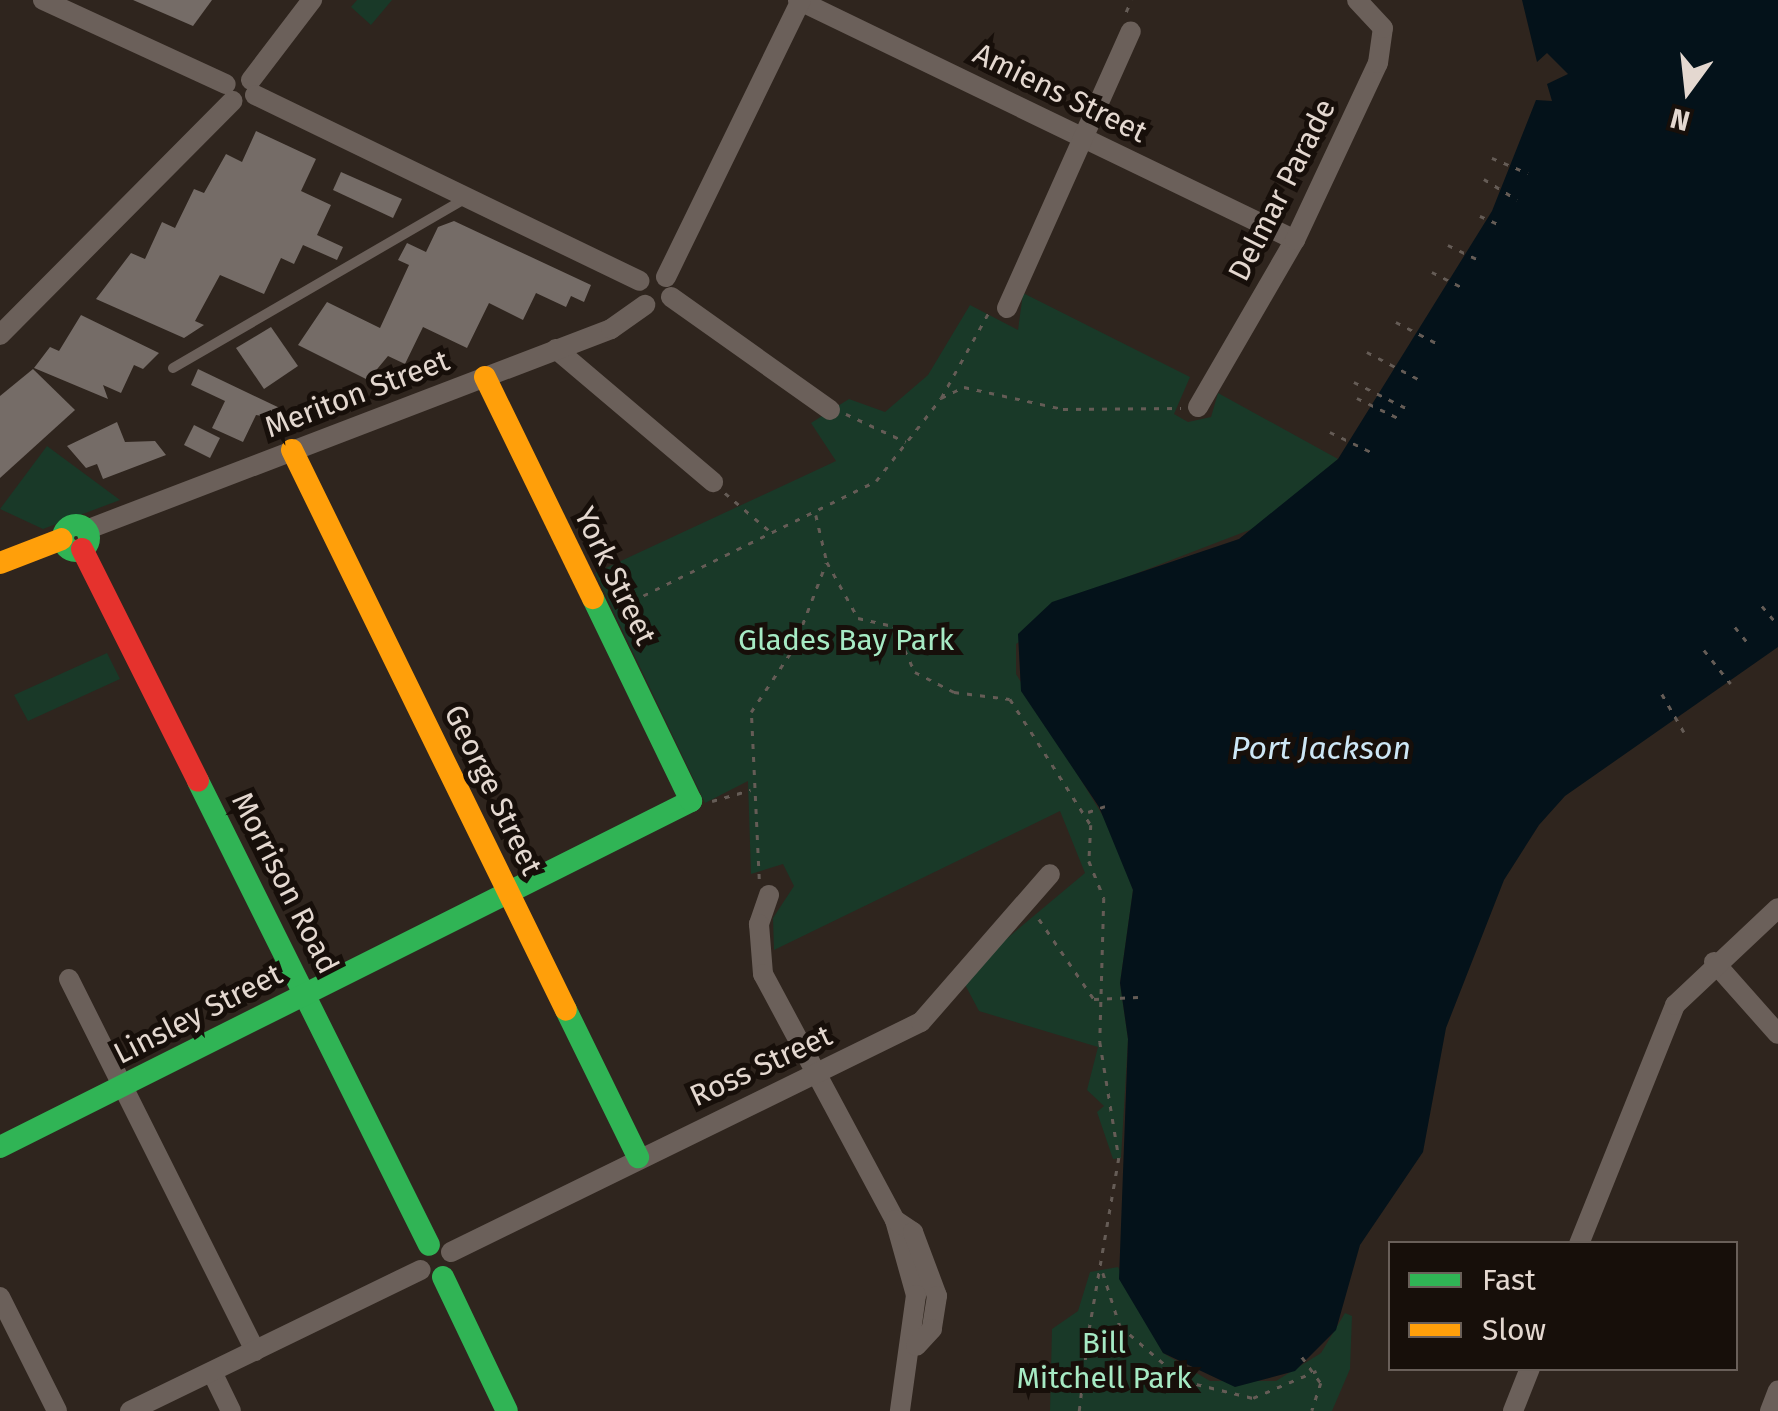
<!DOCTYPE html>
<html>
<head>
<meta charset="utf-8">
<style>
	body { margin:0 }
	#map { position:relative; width:1778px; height:1411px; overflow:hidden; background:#2f251e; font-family:"Fira Sans",sans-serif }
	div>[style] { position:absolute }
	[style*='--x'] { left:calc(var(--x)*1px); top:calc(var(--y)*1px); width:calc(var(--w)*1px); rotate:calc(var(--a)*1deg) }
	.green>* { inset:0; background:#193928 }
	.water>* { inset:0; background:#04121a }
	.building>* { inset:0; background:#756c67 }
	.path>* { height:2.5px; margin-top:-1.25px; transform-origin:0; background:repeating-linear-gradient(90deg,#655c56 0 5px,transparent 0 13px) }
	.lane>* { height:10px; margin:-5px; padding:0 5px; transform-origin:5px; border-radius:5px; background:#6b605a }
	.street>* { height:20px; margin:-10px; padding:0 10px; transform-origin:10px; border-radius:10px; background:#6b605a }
	.fast>* { height:22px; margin:-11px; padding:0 11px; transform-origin:11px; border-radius:11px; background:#30b455 }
	.fast>.ring { margin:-11px; padding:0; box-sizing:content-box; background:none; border:22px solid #30b455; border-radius:50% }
	.slow>* { height:22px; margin:-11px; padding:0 11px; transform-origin:11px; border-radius:11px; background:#ff9f0a }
	.jam>* { height:22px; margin:-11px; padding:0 11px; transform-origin:11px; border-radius:11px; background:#e5322d }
	span { translate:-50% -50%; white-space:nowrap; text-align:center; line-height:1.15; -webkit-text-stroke:10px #170f0a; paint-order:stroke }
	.street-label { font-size:30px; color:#e4d8d0 }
	.park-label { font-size:30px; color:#a6eac4 }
	.water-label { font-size:32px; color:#cde7f6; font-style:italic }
	.legend { position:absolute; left:1388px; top:1241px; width:350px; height:130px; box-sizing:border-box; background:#170f0a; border:2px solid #695f59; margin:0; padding:12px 18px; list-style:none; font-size:30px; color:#e4d8d0 }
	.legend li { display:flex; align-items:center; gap:20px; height:50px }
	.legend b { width:50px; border:2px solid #695f59 }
	.north { position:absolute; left:1638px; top:40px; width:100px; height:100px; -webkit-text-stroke:8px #170f0a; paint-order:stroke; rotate:195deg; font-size:28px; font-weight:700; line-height:40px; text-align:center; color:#e4d8d0 }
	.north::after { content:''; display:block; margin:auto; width:35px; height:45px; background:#e4d8d0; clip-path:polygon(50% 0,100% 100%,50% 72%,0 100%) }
</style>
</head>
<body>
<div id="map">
	<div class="green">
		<div style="clip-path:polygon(357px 0,392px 0,371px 25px,351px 7px)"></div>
		<div style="clip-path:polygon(1023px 293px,1190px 377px,1174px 414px,1188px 422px,1211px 417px,1218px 393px,1338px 459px,1265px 524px,1101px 587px,1016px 644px,1016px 674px,1114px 834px,1133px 890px,1120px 983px,1128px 1039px,1121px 1158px,1113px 1159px,1097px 1112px,1104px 1106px,1087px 1090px,1098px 1047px,979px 1011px,961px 977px,1085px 873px,1060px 811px,774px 950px,773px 918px,794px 886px,783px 864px,751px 874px,748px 781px,705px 803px,595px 573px,836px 461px,811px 423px,849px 399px,885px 412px,928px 375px,970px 305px,1018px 330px)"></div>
		<div style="clip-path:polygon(47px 446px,120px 500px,43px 529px,0 509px)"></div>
		<div style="clip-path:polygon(107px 653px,120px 679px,28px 721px,14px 695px)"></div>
		<div style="clip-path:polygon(1118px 1267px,1163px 1353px,1210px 1381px,1276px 1381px,1321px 1353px,1345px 1313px,1352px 1316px,1350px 1369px,1332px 1411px,1050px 1411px,1052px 1329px,1078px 1311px,1090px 1272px)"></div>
	</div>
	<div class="water">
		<div style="clip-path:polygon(1522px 0,1778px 0,1778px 647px,1565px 796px,1539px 825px,1504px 880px,1446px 1028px,1423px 1152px,1360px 1245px,1336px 1330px,1295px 1371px,1235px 1387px,1163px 1353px,1119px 1279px,1128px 1039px,1120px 983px,1133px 890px,1099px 807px,1021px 691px,1018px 634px,1052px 602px,1239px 539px,1338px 459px,1492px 211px,1536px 100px,1552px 101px,1547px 84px,1568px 74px,1547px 53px,1537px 62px)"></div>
	</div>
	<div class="building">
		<div style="clip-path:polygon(133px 0,212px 0,193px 26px)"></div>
		<div style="clip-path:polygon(256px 131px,316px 159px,301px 191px,331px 205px,317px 235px,343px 247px,337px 260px,303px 245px,294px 264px,281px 258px,264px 294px,220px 275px,195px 321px,204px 325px,184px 338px,96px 299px,131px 253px,145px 259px,162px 222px,175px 228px,194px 189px,204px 193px,226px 154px,242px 162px)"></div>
		<div style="clip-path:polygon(341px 172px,402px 199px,393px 218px,333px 190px)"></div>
		<div style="clip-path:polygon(454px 221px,591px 285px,584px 302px,571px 296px,566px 307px,536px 293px,523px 320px,489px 303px,467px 348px,423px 327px,405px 364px,388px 356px,368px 380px,298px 345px,327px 302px,380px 328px,409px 265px,398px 260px,407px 243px,426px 252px,438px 227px)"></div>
		<div style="clip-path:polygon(81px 315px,159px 353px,143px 369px,134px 365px,121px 393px,103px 385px,108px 399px,34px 368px,50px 347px,59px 351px)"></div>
		<div style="clip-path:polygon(271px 327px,298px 366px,264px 389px,236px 348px)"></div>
		<div style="clip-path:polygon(33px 369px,75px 410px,0 478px,0 396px)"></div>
		<div style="clip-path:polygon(198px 369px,284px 410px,280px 419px,256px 415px,243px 442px,212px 428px,225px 401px,191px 385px)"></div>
		<div style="clip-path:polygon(117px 422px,125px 442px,155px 441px,166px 455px,103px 479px,97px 464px,86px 468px,67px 446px)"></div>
		<div style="clip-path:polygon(194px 425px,220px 438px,210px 458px,184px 445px)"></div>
	</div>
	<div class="path">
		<div style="--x:1126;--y:12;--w:13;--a:-67"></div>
		<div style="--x:1492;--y:158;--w:39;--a:23"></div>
		<div style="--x:1484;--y:179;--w:39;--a:32"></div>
		<div style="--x:1480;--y:216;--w:20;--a:24"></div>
		<div style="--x:1448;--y:245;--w:37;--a:26"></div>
		<div style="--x:1432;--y:272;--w:38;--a:27"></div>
		<div style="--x:1396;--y:322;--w:50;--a:27.6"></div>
		<div style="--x:1367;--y:352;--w:60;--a:27.8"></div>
		<div style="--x:1354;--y:382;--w:63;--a:26.6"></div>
		<div style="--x:941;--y:398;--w:103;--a:-60.9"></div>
		<div style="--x:1357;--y:398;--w:46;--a:26"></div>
		<div style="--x:846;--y:414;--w:66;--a:25"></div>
		<div style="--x:1330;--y:432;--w:48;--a:26"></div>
		<div style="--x:725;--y:493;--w:62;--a:40.4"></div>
		<div style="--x:816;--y:515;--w:48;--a:76.8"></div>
		<div style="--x:827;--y:562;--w:64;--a:61"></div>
		<div style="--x:858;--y:618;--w:37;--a:13"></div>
		<div style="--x:894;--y:626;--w:51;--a:65.5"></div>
		<div style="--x:915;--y:672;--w:44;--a:27.1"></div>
		<div style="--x:954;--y:692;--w:56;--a:7.1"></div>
		<div style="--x:1010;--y:699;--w:150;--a:57.3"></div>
		<div style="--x:1091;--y:825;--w:36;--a:93"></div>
		<div style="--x:1089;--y:861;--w:40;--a:68"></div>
		<div style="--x:1104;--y:898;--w:144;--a:91.6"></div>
		<div style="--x:1100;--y:1042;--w:118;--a:80.7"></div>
		<div style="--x:1119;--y:1158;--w:188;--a:99.8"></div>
		<div style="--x:1762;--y:606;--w:25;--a:50"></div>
		<div style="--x:620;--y:607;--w:285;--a:-26.2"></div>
		<div style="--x:876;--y:481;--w:105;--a:-51.9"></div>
		<div style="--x:941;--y:398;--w:25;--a:-26"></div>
		<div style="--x:964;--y:387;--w:101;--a:12.5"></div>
		<div style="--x:1063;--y:409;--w:118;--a:-0.5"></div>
		<div style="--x:1735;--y:627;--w:21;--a:51"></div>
		<div style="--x:1704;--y:650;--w:43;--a:51.5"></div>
		<div style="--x:1662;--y:694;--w:44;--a:59.9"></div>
		<div style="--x:712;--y:801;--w:40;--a:-16"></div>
		<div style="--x:1088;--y:812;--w:18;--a:-19"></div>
		<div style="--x:759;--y:879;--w:167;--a:-92.7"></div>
		<div style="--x:751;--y:712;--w:76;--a:-56.3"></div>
		<div style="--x:793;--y:649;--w:92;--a:-69"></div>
		<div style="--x:1039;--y:919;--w:97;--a:55.5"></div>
		<div style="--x:1094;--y:999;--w:44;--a:-2.6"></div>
		<div style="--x:1103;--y:1273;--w:56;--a:72.2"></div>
		<div style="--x:1120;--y:1326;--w:84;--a:40.7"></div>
		<div style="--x:1184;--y:1381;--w:71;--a:13.8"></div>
		<div style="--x:1253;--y:1398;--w:69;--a:-23.2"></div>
		<div style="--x:1302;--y:1357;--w:32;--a:54"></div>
		<div style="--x:1321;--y:1383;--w:29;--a:108"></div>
		<div style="--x:1079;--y:1411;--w:68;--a:-83.3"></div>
		<div style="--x:1087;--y:1343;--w:36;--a:-27"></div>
	</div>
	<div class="lane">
		<div style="--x:173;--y:368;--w:339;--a:-30.1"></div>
	</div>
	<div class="street">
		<div style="--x:43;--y:0;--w:201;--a:24.7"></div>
		<div style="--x:798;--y:0;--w:552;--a:25.78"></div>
		<div style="--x:251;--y:80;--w:101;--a:-52.7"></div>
		<div style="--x:255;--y:95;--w:427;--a:25.8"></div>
		<div style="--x:666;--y:277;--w:308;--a:-64"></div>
		<div style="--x:671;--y:297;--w:195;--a:35.4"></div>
		<div style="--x:1007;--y:308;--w:303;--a:-65.9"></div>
		<div style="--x:0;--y:335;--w:330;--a:-45.2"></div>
		<div style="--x:556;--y:349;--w:206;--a:40.3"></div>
		<div style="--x:1198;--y:407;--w:193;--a:-59.9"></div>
		<div style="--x:1295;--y:240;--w:195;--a:-64.9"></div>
		<div style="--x:1378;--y:63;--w:35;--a:-82"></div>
		<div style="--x:1383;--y:28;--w:38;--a:-133"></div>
		<div style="--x:86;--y:530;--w:562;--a:-20.95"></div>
		<div style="--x:611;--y:329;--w:42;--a:-35.2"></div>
		<div style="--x:769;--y:895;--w:31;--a:109"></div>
		<div style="--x:759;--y:924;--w:50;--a:85.4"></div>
		<div style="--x:763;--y:974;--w:279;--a:61.8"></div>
		<div style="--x:895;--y:1220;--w:78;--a:74.4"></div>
		<div style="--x:916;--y:1295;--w:117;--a:97.9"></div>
		<div style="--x:1714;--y:962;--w:96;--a:48.4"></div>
		<div style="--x:69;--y:979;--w:416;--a:63.4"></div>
		<div style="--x:895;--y:1220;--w:22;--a:34"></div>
		<div style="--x:913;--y:1232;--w:68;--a:69.4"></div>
		<div style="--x:937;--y:1296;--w:33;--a:99"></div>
		<div style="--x:932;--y:1329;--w:23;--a:133"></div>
		<div style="--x:1579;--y:1244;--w:258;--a:-68.1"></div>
		<div style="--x:1675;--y:1005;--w:141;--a:-43.3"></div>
		<div style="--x:451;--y:1252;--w:523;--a:-26.08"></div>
		<div style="--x:921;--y:1022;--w:196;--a:-48.9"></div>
		<div style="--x:0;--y:1297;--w:127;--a:63.4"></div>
		<div style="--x:212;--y:1372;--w:43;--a:64"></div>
		<div style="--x:130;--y:1411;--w:323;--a:-25.9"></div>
		<div style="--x:1513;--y:1411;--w:46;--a:-68.4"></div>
		<div style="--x:1770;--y:1411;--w:22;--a:-69"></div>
	</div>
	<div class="fast">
		<div class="ring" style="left:63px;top:525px;width:4px;height:4px"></div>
		<div style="--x:198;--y:781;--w:518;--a:63.53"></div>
		<div style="--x:566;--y:1010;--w:164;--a:63.9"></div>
		<div style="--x:0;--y:1147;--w:773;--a:-26.6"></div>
		<div style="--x:691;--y:801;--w:225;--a:-115.8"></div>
		<div style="--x:443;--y:1277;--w:148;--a:64.5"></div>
	</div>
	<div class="slow">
		<div style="--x:485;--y:377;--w:246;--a:64"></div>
		<div style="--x:292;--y:450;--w:623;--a:63.93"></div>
		<div style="--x:0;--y:563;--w:66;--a:-21.2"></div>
	</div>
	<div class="jam">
		<div style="--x:82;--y:549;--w:259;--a:63.4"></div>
	</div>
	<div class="street-label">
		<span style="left:1060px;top:93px;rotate:26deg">Amiens Street</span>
		<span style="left:1282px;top:190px;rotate:-63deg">Delmar Parade</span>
		<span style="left:357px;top:394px;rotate:-21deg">Meriton Street</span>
		<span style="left:615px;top:576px;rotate:64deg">York Street</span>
		<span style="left:493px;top:790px;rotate:64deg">George Street</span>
		<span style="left:285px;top:883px;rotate:63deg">Morrison Road</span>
		<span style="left:198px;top:1014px;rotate:-27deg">Linsley Street</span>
		<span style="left:761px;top:1066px;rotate:-25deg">Ross Street</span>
	</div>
	<div class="park-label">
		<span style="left:846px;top:640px">Glades Bay Park</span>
		<span style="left:1104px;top:1360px">Bill<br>Mitchell Park</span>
	</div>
	<div class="water-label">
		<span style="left:1321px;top:748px">Port Jackson</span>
	</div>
	<ul class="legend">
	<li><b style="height:12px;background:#30b455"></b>Fast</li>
	<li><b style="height:12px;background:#ff9f0a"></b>Slow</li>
	</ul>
	<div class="north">N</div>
</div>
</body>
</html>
